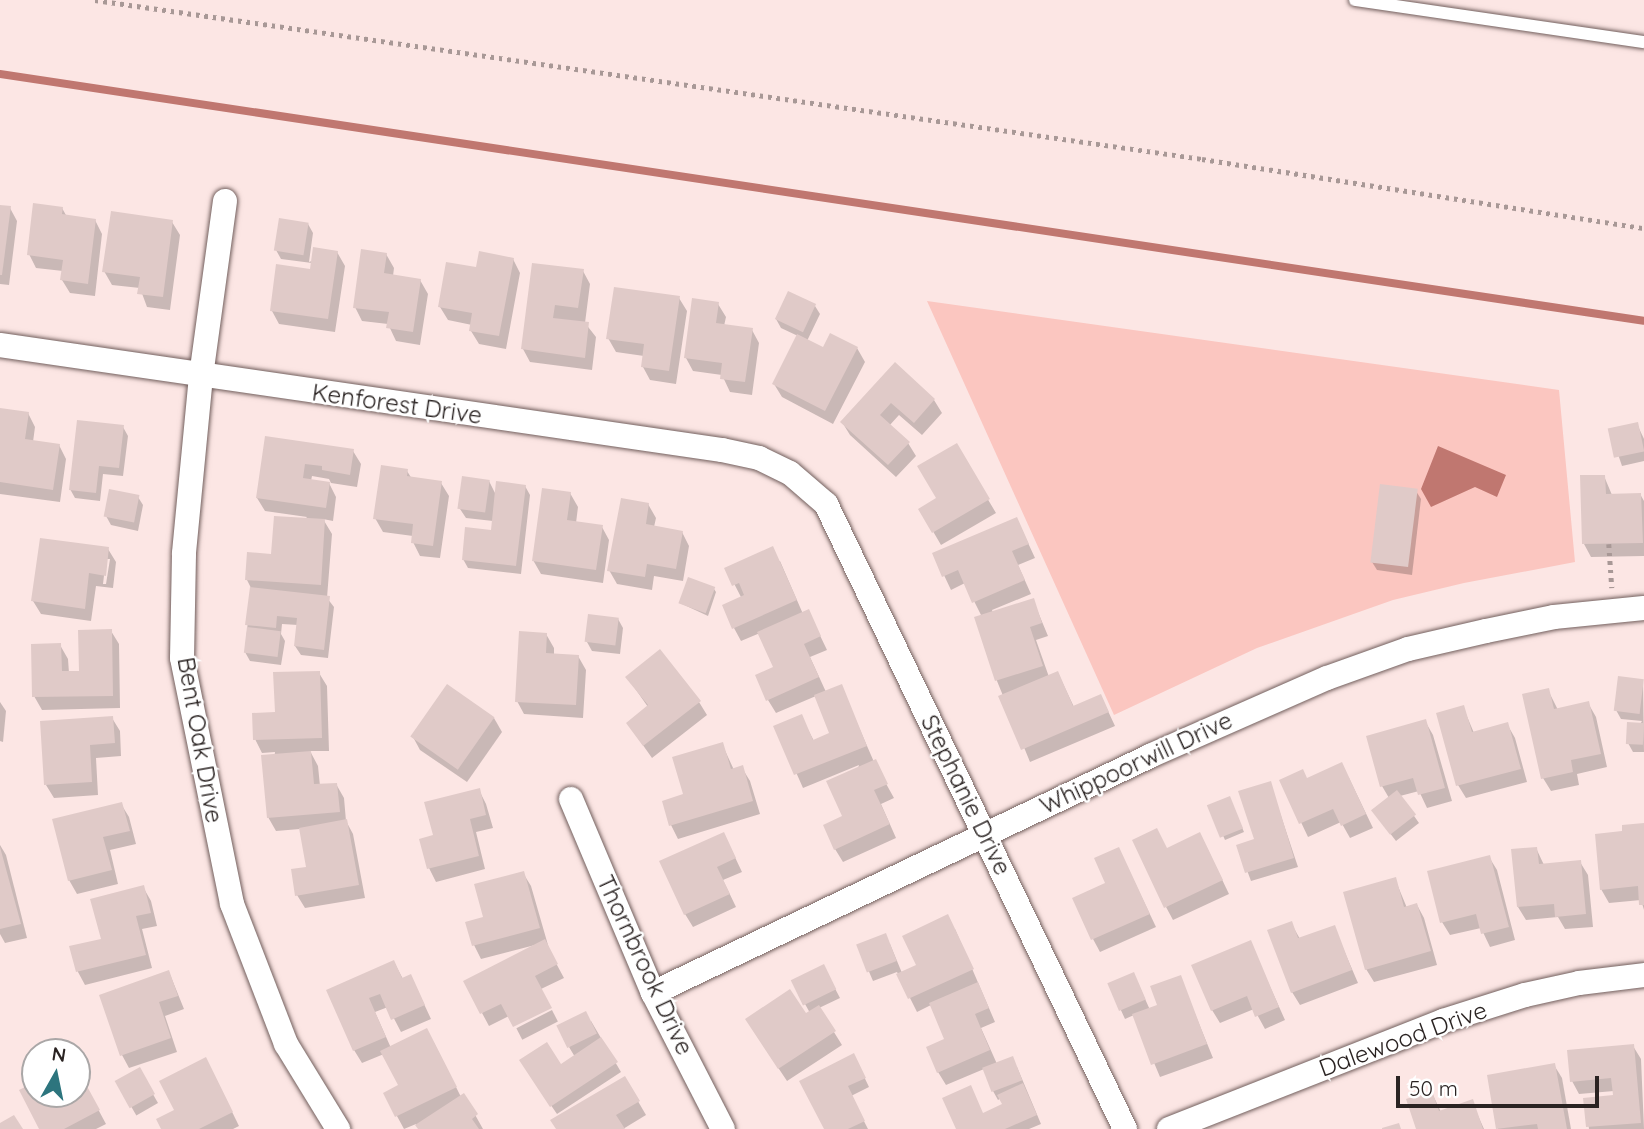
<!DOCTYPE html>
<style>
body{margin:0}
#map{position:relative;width:1644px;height:1129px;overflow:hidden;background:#fce6e4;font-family:Quicksand,sans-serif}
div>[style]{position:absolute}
.green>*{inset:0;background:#fbc6c0}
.water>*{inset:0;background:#c07770}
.shadow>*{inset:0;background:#0003;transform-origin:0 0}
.stream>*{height:8px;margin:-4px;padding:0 4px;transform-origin:4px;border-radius:4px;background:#c07770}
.building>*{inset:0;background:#e0cac8;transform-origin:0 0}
.path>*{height:4.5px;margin-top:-2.25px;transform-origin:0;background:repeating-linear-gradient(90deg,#a89896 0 3.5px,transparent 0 8.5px)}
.roads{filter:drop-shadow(0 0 2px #725f5d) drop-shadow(0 0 2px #725f5d)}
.lane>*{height:12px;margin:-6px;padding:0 6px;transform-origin:6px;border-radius:6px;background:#fff}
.street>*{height:24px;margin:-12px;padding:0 12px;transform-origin:12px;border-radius:12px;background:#fff}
span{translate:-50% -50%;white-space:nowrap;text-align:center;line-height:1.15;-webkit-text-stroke:5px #fff;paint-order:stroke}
.street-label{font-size:24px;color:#2a2322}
.north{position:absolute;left:21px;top:1038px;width:70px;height:70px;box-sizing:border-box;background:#fff;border:2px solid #aaa7a7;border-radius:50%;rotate:9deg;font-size:19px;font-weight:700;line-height:28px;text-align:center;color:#2a2322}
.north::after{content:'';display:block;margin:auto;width:24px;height:32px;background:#2d757e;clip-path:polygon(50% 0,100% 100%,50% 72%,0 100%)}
.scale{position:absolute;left:1396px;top:1076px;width:203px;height:32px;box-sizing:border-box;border:4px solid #2a2322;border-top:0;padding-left:9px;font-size:21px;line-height:24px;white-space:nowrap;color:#2a2322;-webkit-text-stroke:5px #fff;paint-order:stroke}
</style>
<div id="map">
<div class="green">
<div style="clip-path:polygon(927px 301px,1559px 390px,1575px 562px,1464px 583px,1393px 600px,1257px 648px,1114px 715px)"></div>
</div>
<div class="water">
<div style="clip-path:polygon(1438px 446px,1506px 475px,1497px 497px,1475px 487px,1431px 507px,1421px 489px)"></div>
</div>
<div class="shadow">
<div style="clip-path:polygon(0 206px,10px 208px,17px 221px,9px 285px,0 284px)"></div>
<div style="clip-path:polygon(62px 208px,67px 217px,95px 220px,102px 234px,95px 296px,70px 293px,62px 280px,63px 271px,36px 268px,29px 254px)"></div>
<div style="clip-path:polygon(172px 222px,180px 235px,170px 310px,147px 307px,140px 288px,112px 285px,104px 271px)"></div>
<div style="clip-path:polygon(308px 224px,313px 233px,309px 262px,337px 252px,345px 266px,335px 332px,279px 324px,272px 311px,311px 271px,312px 263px,281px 259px,276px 250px)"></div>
<div style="clip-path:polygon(386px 254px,394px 268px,393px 276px,420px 280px,428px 294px,420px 345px,396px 341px,388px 324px,362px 321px,355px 307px)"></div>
<div style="clip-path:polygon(513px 259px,520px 273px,506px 349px,479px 344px,471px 331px,472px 325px,448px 320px,440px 307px,477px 269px)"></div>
<div style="clip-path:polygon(534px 265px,583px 271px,590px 284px,585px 323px,596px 337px,592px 370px,530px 362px,523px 349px)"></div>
<div style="clip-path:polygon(789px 293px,815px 306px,820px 314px,807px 341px,824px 349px,857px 348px,865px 362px,833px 424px,782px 397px,774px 384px,798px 336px,781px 328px,776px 319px)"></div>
<div style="clip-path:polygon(679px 298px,687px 311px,676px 384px,650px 380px,643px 367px,644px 356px,616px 352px,608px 338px)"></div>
<div style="clip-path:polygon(718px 304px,726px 317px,724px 326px,752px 330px,759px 343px,752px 395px,730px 392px,722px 375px,693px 371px,686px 358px)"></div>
<div style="clip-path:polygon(895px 365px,934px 400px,942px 413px,922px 435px,899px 415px,889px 426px,908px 443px,916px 456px,896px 477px,850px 435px,842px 422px)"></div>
<div style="clip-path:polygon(28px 413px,35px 427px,33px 442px,59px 445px,66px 459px,60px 502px,0 494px,0 416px)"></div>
<div style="clip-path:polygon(1637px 424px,1644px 439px,1644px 461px,1622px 466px,1610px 431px)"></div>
<div style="clip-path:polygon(123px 427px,128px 436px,123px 476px,103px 474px,100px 501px,75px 498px,70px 489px)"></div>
<div style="clip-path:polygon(266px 438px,353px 451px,361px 464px,357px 487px,331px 483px,329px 479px,312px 476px,311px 481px,329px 483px,336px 497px,333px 521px,323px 519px,332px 534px,327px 598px,334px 607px,328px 658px,301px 655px,295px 646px,298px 625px,282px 624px,281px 634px,285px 641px,281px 665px,250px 661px,245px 652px,251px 588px,247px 580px,307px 517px,265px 511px,257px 498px)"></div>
<div style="clip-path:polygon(956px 446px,996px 513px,941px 545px,920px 509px,938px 499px)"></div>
<div style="clip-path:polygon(407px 471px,412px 479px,441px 483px,449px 496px,440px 558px,420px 556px,413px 542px,413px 536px,383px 532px,375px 518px)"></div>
<div style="clip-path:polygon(1604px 476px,1612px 495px,1640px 494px,1644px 501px,1644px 556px,1591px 557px,1584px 544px)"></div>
<div style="clip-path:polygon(489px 481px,496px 495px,525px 486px,530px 495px,521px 574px,468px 568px,463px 559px,492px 532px,493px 521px,466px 518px,460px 509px)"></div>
<div style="clip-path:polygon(1416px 491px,1421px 499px,1412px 575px,1377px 570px,1372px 562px)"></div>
<div style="clip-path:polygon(570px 493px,578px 507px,576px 523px,602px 527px,609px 540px,603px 583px,541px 574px,533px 560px)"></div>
<div style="clip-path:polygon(138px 497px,143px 505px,138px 531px,111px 525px,106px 516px)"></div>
<div style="clip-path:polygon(648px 504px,656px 518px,654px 527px,682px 532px,689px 546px,683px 581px,654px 576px,652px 590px,617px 584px,609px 570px)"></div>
<div style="clip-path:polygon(1017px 519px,1035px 558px,1018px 565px,1031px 594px,992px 610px,993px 613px,1033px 600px,1048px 636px,1036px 640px,1049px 677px,1058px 673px,1074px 707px,1101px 696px,1115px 726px,1030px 762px,997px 681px,976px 618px,982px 617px,965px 583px,951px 590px,934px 554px)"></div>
<div style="clip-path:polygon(evenodd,108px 549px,116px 562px,113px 588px,96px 586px,91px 621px,41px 614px,33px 601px,108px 549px,106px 559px,110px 559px,106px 584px,103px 584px,106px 559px)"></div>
<div style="clip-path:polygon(780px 561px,803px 614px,815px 625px,827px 650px,810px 657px,826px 692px,841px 686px,874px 762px,894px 798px,881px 804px,896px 838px,843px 862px,835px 849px,859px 765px,803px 788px,776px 727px,801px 716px,814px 741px,831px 734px,816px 696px,776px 713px,768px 700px,775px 667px,760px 633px,741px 641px,734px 628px,742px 599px,726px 568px)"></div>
<div style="clip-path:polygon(714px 589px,716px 592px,708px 616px,680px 603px)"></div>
<div style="clip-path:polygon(618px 619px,623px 628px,620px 654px,592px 651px,587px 642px)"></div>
<div style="clip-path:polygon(111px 631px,119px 644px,120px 708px,42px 710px,34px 696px,60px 645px,68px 659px,69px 673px,80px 673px)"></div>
<div style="clip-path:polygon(546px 634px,554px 648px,554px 655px,578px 656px,586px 670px,583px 718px,524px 714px,517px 701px)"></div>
<div style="clip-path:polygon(319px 673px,327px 686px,329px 751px,310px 751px,318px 766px,320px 786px,336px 784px,344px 798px,346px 821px,353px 834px,365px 898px,305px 908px,297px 895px,308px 868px,300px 829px,276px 831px,268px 817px,275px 752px,262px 753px,255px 739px)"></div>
<div style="clip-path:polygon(627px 677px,699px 702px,707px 715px,652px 758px,628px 724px,648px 707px)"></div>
<div style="clip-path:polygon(1643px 681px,1644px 752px,1633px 752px,1628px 743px,1642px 721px,1621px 719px,1616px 710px)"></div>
<div style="clip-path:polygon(1548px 690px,1558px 710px,1588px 703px,1596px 717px,1607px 767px,1577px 774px,1579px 785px,1551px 791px,1543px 778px)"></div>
<div style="clip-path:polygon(0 702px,6px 711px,3px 742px,0 741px)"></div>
<div style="clip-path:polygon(1463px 707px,1474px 733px,1507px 724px,1515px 738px,1527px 782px,1466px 798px,1458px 785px)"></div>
<div style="clip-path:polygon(112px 718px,120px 731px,121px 756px,96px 758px,98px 795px,54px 798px,46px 785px)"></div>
<div style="clip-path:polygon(494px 718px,502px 732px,467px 782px,420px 750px,413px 737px)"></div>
<div style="clip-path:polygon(1425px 721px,1433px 735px,1452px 801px,1427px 808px,1419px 791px,1400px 796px,1419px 823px,1396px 841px,1379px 819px,1389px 798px,1382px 786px)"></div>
<div style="clip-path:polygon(722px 744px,734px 770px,742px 768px,750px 781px,760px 814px,678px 839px,671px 825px,685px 796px)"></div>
<div style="clip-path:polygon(1349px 778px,1373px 828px,1350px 838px,1341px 822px,1308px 837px,1281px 780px)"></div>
<div style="clip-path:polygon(1270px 783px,1298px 867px,1251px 881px,1238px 846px,1256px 840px)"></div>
<div style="clip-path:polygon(479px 790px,486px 804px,493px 828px,476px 832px,485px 869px,436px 882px,429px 868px,435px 836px)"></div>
<div style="clip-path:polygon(1231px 802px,1244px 832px,1225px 840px,1210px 806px)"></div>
<div style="clip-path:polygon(121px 804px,129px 817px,136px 844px,110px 850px,118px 884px,77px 894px,69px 880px)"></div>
<div style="clip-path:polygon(1644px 825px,1644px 910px,1641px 900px,1609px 903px,1601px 889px,1624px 833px)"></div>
<div style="clip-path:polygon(724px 834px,742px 872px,723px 880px,736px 907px,693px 927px,685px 914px)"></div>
<div style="clip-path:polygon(0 845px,6px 855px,27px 938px,5px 943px,0 934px)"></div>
<div style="clip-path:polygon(1207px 848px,1229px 894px,1173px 920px,1166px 907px)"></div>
<div style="clip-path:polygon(1536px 848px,1544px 865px,1580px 862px,1588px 875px,1593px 927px,1565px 929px,1558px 917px,1526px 920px,1518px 907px)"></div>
<div style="clip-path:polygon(1489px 857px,1497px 870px,1515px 940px,1490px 947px,1481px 928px,1450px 935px,1442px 922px)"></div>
<div style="clip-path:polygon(1125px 862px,1156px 927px,1100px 952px,1093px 939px,1108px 884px)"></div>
<div style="clip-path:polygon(523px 873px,531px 886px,550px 952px,564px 978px,541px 989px,509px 1016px,489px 1026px,482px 1013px,535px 945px,481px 959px,474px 945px,485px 918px)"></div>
<div style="clip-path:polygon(1395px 879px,1407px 908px,1417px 905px,1424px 918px,1437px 965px,1374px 982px,1366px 969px)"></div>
<div style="clip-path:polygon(143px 887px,151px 901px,157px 926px,142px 929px,152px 968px,85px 985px,78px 972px,72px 947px,103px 940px)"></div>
<div style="clip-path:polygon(1291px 923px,1300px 939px,1334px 927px,1358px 983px,1300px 1005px,1292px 992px)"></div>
<div style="clip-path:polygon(955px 929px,995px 1022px,981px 1028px,997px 1064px,1017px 1067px,1041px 1124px,1029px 1129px,958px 1129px,1004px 1105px,1001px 1098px,998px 1100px,993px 1091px,984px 1069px,946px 1085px,938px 1072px,946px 1040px,931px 1005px,917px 1012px,897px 972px,873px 981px,858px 946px,890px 944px,902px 973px,918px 966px)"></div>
<div style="clip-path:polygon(1250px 942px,1285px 1020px,1265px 1029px,1254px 1009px,1220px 1023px,1212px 1010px)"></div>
<div style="clip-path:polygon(394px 962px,403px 979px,411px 976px,431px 1019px,401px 1032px,388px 1007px,375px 1012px,391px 1048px,434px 1043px,461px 1097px,464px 1095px,483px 1129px,419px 1129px,416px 1124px,404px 1129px,385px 1094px,400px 1086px,384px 1054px,362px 1063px,354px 1050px,328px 991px)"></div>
<div style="clip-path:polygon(169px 972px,184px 1009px,165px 1016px,177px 1052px,129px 1068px,122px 1055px)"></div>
<div style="clip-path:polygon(828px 975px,840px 998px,819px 1008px,842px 1045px,787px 1081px,755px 1033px,810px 1013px,805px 1004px)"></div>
<div style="clip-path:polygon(1180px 977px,1213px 1058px,1160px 1077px,1134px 1015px,1125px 1019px,1109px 984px,1138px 983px,1150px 1010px,1160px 1006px)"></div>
<div style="left:552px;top:1010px;width:13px;height:40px;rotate:63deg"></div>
<div style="clip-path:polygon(591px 1021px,621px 1072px,557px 1114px,526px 1069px,560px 1066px,575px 1057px,569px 1047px)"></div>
<div style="clip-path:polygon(1633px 1046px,1641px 1059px,1644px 1129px,1589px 1129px,1585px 1099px,1615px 1097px,1614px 1091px,1579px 1094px,1572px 1081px)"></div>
<div style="clip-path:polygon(858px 1064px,869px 1087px,851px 1096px,868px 1129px,826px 1129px)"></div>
<div style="clip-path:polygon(1554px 1065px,1562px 1078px,1571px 1129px,1498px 1129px,1489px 1077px)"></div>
<div style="clip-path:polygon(77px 1070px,106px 1124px,96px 1129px,41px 1129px,21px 1091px,35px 1084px,35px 1094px,77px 1094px)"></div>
<div style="left:139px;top:1070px;width:38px;height:25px;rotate:60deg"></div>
<div style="clip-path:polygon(213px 1073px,239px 1126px,233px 1129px,163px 1129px)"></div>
<div style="clip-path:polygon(625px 1079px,646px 1115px,623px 1129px,558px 1129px)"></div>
<div style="clip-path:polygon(1432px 1093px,1441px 1112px,1472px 1102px,1484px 1129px,1417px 1129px)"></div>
</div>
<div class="stream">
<div style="left:0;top:74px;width:1662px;rotate:8.54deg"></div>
</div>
<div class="building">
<div style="clip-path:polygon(33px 203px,63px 207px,62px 214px,96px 219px,88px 284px,60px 280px,63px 260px,27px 255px)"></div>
<div style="clip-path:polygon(0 205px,11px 206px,2px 275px,0 275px)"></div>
<div style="clip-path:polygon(111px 211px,173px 220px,163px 297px,137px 294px,140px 277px,102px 272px)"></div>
<div style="left:279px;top:218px;width:30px;height:33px;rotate:9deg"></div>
<div style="clip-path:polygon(313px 247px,338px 251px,328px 319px,270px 311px,276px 264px,310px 269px)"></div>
<div style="clip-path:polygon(361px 249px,387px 253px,384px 273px,421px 279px,413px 332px,386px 328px,389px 312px,353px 308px)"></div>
<div style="clip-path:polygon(479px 251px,514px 258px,499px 336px,469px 331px,472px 313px,438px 307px,446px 262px,476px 267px)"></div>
<div style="clip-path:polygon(532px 263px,584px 269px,578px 308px,555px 305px,553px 318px,589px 322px,585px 358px,521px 349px)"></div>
<div style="clip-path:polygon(614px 287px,680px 296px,669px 371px,641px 367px,644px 344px,606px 339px)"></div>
<div style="left:788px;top:291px;width:31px;height:31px;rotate:25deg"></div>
<div style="clip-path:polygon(692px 298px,719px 302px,716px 323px,753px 328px,745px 382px,720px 379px,722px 363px,684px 358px)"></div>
<div style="clip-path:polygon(830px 333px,858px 347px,825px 411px,772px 384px,797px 334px,823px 347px)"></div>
<div style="clip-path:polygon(895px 362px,935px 399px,914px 423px,891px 403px,880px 415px,910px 442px,888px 465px,840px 422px)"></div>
<div style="clip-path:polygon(0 408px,29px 412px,25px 439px,60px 444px,53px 490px,0 482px)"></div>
<div style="clip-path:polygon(77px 420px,124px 425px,119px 468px,99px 466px,96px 493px,69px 490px)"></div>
<div style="left:1638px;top:422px;width:30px;height:31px;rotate:78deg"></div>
<div style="clip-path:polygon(265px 436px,354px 449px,350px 475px,322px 470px,322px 466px,305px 464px,303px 478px,330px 482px,326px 508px,256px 498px)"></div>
<div style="clip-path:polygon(957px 443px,990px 499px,932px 533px,918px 509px,936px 498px,917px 466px)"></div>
<div style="clip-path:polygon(381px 465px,408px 469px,407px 476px,442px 481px,433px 546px,411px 543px,413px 524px,373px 519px)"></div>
<div style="clip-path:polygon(1580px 475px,1605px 475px,1606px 494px,1641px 493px,1643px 543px,1582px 544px)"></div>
<div style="left:462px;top:476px;width:28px;height:33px;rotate:8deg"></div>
<div style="clip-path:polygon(496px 481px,526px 485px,516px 566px,462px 560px,465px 527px,491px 530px)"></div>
<div style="left:1380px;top:484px;width:38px;height:79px;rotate:7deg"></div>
<div style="clip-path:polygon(542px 488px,571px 492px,567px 520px,603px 525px,596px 570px,532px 561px)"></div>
<div style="left:109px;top:489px;width:31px;height:28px;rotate:11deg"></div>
<div style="clip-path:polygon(621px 498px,649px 503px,646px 524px,683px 531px,676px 569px,647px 564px,645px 577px,607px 571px)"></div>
<div style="clip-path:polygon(274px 516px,325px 519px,321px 585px,245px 580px,247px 552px,271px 554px)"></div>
<div style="clip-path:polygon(1017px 517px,1029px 544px,1012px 551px,1025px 580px,972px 603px,958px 570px,942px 577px,932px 553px)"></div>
<div style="clip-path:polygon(40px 538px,109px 547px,106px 576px,89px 573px,85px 609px,31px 601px)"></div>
<div style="clip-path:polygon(773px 546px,797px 600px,732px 629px,722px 605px,744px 595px,739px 583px,732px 586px,724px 568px)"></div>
<div style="left:688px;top:577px;width:29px;height:28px;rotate:20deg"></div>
<div style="clip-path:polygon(250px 587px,330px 596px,324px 650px,294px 646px,297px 618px,277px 616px,276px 628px,245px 625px)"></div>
<div style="clip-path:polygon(1034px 598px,1042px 623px,1030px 627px,1043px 666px,995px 681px,974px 617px)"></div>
<div style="clip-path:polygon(809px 609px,821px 636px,804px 644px,819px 677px,766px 701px,755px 675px,773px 667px,757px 632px)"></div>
<div style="left:588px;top:614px;width:31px;height:28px;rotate:7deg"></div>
<div style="left:247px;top:627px;width:34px;height:26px;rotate:7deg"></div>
<div style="clip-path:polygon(112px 629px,113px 696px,32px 697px,31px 644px,61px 643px,62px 671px,79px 671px,78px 630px)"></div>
<div style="clip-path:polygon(519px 631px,547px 633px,546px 653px,579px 655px,576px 705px,515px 702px)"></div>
<div style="clip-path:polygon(660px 649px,701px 701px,643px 746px,626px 723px,648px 705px,625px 677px)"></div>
<div style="clip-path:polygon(320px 671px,322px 738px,253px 740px,252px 713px,275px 712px,273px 672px)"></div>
<div style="clip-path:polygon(1058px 671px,1073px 706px,1101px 694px,1109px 712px,1021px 750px,998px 696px)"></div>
<div style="left:1618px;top:676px;width:26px;height:35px;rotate:7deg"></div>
<div style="left:447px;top:684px;width:58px;height:64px;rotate:35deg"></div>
<div style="clip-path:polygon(842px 684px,867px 746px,794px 775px,773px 726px,802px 714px,813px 740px,829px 733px,814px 695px)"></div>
<div style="clip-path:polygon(1549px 688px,1554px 709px,1589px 701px,1601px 754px,1571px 760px,1573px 772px,1541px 779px,1522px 694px)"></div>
<div style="clip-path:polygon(1464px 705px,1472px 732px,1508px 722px,1521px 769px,1456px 786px,1436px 713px)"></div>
<div style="clip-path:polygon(113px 716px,115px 743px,90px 745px,92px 782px,44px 785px,40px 721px)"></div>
<div style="clip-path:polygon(1426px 719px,1445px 788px,1418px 795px,1413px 778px,1380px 787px,1366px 736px)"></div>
<div style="left:1627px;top:722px;width:17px;height:22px;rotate:3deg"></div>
<div style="clip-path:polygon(723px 742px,731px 769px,743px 765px,753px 801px,669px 826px,662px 801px,683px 794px,672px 757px)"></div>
<div style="clip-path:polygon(311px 751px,314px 784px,337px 783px,340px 812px,267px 818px,261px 755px)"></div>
<div style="clip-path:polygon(876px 759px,888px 784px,874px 790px,890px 824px,834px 850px,823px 825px,842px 816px,826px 781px)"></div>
<div style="clip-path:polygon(1342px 762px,1366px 814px,1341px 826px,1333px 809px,1299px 824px,1279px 780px,1303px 769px,1307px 778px)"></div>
<div style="clip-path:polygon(1271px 781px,1294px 858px,1245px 873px,1236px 845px,1254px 839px,1238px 791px)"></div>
<div style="clip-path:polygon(480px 788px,486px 815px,470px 819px,479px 856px,427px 869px,419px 839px,433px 835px,424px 802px)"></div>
<div style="left:1397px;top:790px;width:31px;height:33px;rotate:52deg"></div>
<div style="left:1230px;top:796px;width:35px;height:25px;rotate:68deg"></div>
<div style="clip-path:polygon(122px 802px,130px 831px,103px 837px,112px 870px,68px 881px,52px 819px)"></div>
<div style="clip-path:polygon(347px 819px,359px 885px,295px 896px,291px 869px,306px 867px,299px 828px)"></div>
<div style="clip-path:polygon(1644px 823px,1644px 905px,1639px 905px,1638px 886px,1600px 890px,1595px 834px,1622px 831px,1622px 825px)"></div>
<div style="clip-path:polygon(1157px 828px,1167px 848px,1200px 832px,1223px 880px,1164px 908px,1132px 840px)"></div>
<div style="clip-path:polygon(724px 832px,736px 858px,717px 867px,730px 894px,684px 915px,659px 861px)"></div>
<div style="clip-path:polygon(0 847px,21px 924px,0 929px)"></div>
<div style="clip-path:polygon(1119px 847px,1150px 914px,1091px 940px,1072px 898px,1105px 883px,1094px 858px)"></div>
<div style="clip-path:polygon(1537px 847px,1539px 864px,1581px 860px,1586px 914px,1555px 917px,1554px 904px,1517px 907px,1511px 849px)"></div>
<div style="clip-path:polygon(1490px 855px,1509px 927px,1481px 934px,1476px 914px,1440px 923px,1427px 871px)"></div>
<div style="clip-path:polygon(524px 871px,540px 928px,472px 946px,465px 922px,483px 917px,474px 884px)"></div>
<div style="clip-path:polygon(1396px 877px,1404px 907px,1417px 903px,1431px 951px,1365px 970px,1343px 892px)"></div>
<div style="clip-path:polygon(144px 885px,151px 913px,136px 916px,146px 955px,76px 972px,69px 946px,101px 939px,90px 899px)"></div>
<div style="clip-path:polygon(948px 914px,974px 969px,908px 999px,896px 974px,916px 965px,902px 936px)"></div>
<div style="clip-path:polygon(1292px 921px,1298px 938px,1335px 925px,1352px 970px,1291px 993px,1267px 930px)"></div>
<div style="left:886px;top:933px;width:30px;height:32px;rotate:69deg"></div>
<div style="clip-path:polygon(545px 939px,558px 964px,535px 976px,552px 1008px,513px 1027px,501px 1004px,480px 1014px,463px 981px)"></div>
<div style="clip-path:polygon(1251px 940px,1279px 1007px,1255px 1017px,1247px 996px,1211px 1011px,1191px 965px)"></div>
<div style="clip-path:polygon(394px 960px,402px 978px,411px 974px,425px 1005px,391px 1020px,380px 994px,369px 998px,386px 1037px,353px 1051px,326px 990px)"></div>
<div style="left:824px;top:964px;width:28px;height:37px;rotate:64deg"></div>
<div style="clip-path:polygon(169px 970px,178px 996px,159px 1002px,171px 1038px,120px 1056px,99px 995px)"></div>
<div style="left:1134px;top:972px;width:30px;height:29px;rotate:67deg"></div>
<div style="clip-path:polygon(1181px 975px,1207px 1044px,1151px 1065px,1132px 1014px,1157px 1005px,1150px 986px)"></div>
<div style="clip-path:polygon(978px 982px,989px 1008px,975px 1014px,990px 1050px,937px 1073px,926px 1047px,944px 1039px,929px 1003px)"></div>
<div style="clip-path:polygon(790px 989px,806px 1013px,819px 1005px,836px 1031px,778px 1069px,745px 1019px)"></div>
<div style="left:586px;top:1011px;width:25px;height:33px;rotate:64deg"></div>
<div style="clip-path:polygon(427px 1028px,457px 1087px,395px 1117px,383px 1093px,398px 1085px,380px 1051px)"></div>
<div style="clip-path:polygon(601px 1037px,618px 1062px,550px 1107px,519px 1060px,547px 1042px,561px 1064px)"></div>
<div style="clip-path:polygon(1634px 1044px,1641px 1123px,1586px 1127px,1583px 1098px,1613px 1095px,1611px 1078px,1570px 1082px,1567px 1050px)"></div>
<div style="clip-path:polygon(65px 1046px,69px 1052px,53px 1052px)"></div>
<div style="clip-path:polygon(854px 1053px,866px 1078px,848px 1086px,865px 1121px,848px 1129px,824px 1129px,799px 1081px)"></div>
<div style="left:1013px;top:1056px;width:26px;height:33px;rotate:69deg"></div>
<div style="clip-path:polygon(206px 1057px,233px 1112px,199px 1129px,161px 1129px,156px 1119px,174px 1110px,159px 1081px)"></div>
<div style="clip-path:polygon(1555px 1063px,1567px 1129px,1538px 1129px,1537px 1124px,1496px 1129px,1487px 1075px)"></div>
<div style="left:140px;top:1067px;width:31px;height:29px;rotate:61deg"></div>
<div style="clip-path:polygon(77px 1068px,100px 1110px,64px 1129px,39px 1129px,19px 1090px,35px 1082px,35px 1094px,77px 1094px)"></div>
<div style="clip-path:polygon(625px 1076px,640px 1101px,616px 1115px,625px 1129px,556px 1129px,550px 1120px)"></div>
<div style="clip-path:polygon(1023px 1083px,1037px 1115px,1005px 1129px,956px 1129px,942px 1098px,971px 1085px,983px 1113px,1002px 1104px,997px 1095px)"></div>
<div style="clip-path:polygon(1432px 1091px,1439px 1111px,1473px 1099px,1483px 1129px,1416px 1129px,1406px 1099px)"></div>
<div style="clip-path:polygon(464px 1093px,478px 1114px,472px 1119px,479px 1129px,418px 1129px,415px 1125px)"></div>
<div style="clip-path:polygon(14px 1115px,23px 1129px,0 1129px,0 1123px)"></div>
<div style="clip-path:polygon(1399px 1123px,1401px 1129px,1382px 1129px,1382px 1128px)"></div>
</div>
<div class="path">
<div style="left:95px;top:0;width:1118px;rotate:8.17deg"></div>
<div style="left:1202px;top:159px;width:447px;rotate:8.9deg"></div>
<div style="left:1609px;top:544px;width:44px;rotate:86.1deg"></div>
</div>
<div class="roads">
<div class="lane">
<div style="left:1355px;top:0;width:292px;rotate:8.3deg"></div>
</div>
<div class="street">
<div style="left:225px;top:201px;width:177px;rotate:97.8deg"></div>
<div style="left:201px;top:376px;width:179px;rotate:95.5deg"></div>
<div style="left:184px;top:554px;width:104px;rotate:91.1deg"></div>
<div style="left:182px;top:658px;width:251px;rotate:78.5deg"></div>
<div style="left:232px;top:904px;width:150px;rotate:68.9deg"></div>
<div style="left:286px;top:1044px;width:100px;rotate:58.5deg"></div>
<div style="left:0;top:345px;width:730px;rotate:8.27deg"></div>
<div style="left:722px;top:450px;width:38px;rotate:12deg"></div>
<div style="left:759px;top:458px;width:34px;rotate:26deg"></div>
<div style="left:790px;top:473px;width:48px;rotate:40.7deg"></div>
<div style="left:826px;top:504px;width:693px;rotate:64.43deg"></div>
<div style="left:571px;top:799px;width:211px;rotate:67.1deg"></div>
<div style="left:653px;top:993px;width:153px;rotate:62.8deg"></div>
<div style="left:653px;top:993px;width:551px;rotate:-25.49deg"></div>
<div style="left:1150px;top:756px;width:193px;rotate:-23.8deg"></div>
<div style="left:1327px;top:678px;width:86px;rotate:-19.7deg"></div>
<div style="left:1408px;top:649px;width:80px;rotate:-13deg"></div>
<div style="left:1486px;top:631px;width:69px;rotate:-11.6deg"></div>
<div style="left:1554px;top:617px;width:90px;rotate:-5.7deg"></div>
<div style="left:1169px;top:1129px;width:295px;rotate:-21.5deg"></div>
<div style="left:1443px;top:1021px;width:86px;rotate:-17.6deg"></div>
<div style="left:1525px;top:995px;width:55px;rotate:-12.5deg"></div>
<div style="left:1579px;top:983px;width:65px;rotate:-7deg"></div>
</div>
</div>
<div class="street-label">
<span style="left:397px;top:404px;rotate:8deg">Kenforest Drive</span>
<span style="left:200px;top:740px;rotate:80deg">Bent Oak Drive</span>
<span style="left:1136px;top:763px;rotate:-25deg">Whippoorwill Drive</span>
<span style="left:966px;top:795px;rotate:64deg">Stephanie Drive</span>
<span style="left:645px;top:965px;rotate:65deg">Thornbrook Drive</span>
<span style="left:1403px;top:1039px;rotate:-20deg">Dalewood Drive</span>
</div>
<div class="north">N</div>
<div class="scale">50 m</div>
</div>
